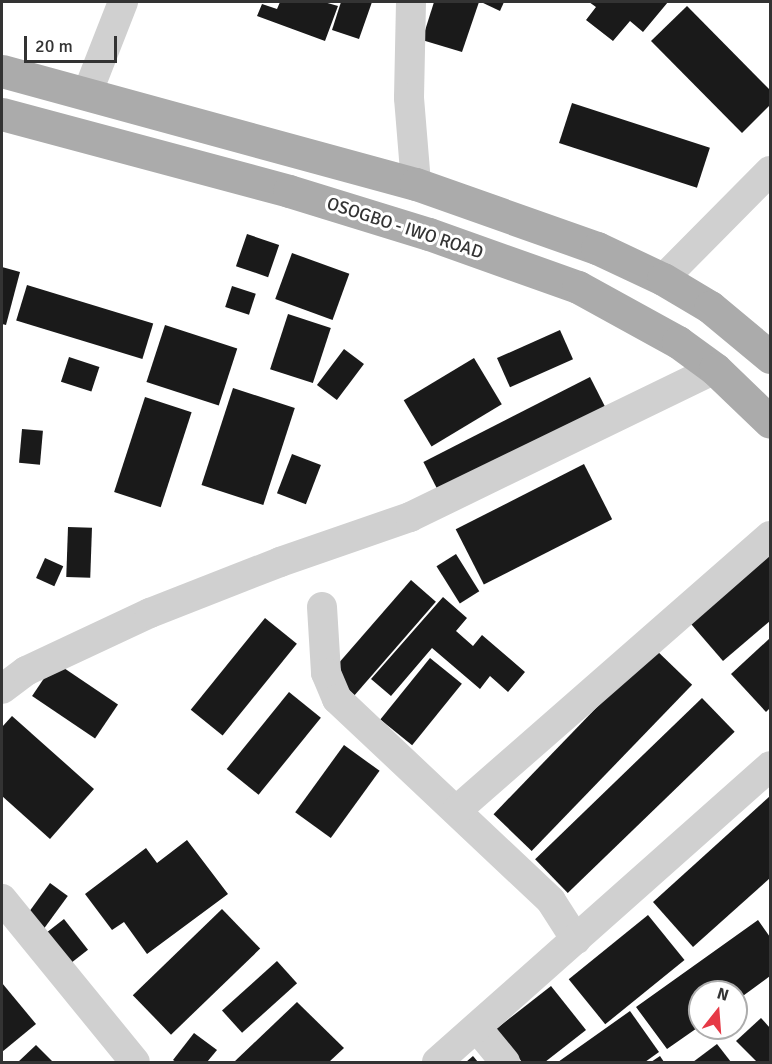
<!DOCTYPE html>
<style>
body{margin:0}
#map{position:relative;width:772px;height:1064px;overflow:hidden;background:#fff;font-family:Signika,sans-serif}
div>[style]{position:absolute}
.building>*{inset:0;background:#1a1a1a;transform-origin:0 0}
.minor>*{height:30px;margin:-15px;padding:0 15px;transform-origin:15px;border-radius:15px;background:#d0d0d0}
.major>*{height:33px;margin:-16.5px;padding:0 16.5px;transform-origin:16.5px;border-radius:16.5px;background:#ababab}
span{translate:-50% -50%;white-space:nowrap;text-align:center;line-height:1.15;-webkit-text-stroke:6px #fff;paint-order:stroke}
.street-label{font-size:18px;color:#333}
.frame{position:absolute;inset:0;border:3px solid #333;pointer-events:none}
.north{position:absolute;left:688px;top:980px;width:60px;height:60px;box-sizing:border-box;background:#fff;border:2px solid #adadad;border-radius:50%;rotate:17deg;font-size:16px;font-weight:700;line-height:24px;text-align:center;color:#333}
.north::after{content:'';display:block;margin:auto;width:21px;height:27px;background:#e63946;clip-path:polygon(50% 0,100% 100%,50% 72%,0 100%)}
.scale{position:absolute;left:24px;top:36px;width:93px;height:27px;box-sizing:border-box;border:3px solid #333;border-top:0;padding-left:8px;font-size:18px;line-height:21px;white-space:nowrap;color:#333;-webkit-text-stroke:4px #fff;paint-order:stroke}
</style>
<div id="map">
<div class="building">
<div style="clip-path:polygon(280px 2px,324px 2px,338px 6px,325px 41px,257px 16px,262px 4px,277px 9px)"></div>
<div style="clip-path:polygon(341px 2px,372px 2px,359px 39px,332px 30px)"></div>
<div style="clip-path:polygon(434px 2px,479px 2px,462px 52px,422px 40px)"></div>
<div style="clip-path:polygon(481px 2px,504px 2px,500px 11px)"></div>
<div style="clip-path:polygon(589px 2px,668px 2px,643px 32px,630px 21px,613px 41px,586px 20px,596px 7px)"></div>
<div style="clip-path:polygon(687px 6px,770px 90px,770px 105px,742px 133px,651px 41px)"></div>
<div style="left:572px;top:103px;width:145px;height:42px;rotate:18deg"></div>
<div style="left:247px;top:234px;width:34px;height:34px;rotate:19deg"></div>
<div style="left:292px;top:253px;width:61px;height:49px;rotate:20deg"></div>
<div style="clip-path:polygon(2px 267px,20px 272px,6px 325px,2px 324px)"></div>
<div style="left:27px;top:285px;width:132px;height:37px;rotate:17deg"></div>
<div style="left:232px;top:286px;width:25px;height:22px;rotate:18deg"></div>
<div style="left:288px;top:314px;width:45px;height:58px;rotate:18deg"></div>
<div style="left:165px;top:325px;width:76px;height:60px;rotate:18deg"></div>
<div style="left:560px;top:330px;width:32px;height:69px;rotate:66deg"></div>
<div style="left:344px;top:349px;width:25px;height:45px;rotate:37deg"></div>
<div style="left:69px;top:357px;width:32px;height:26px;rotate:18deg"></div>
<div style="left:474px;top:358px;width:54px;height:82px;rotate:59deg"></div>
<div style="left:590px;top:377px;width:33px;height:187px;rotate:63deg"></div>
<div style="left:233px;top:388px;width:65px;height:102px;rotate:18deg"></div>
<div style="left:145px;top:397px;width:49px;height:100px;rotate:18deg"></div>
<div style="left:22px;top:429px;width:21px;height:34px;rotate:5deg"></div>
<div style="left:292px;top:454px;width:31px;height:42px;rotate:21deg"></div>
<div style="left:584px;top:464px;width:62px;height:144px;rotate:63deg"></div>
<div style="left:68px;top:527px;width:24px;height:50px;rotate:2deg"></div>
<div style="left:456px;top:554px;width:44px;height:23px;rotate:58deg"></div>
<div style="clip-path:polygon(770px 555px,770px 621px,723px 661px,691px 624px)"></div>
<div style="left:45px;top:558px;width:20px;height:22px;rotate:24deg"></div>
<div style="left:411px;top:580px;width:33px;height:124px;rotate:41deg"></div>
<div style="clip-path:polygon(443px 597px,467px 618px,456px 631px,473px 646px,482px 635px,525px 672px,508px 692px,490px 676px,480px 689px,432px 648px,391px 696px,371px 679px)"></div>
<div style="left:265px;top:618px;width:41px;height:118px;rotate:39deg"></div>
<div style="clip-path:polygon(770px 638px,770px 708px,766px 712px,731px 674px)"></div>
<div style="left:654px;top:648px;width:53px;height:231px;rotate:44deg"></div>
<div style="left:430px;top:658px;width:41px;height:79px;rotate:39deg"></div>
<div style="left:55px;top:662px;width:76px;height:41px;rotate:34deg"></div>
<div style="left:289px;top:692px;width:41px;height:99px;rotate:39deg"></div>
<div style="left:702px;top:698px;width:47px;height:232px;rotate:46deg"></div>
<div style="clip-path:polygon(12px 716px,94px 789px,50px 839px,2px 796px,2px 727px)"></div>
<div style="left:344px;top:745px;width:44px;height:83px;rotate:36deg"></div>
<div style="clip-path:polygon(770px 796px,770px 878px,693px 947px,653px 902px)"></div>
<div style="clip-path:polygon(187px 840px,228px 894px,147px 954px,124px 922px,112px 930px,85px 894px,146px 848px,157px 863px)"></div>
<div style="left:50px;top:883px;width:22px;height:41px;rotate:36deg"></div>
<div style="left:222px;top:909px;width:55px;height:124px;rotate:46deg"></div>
<div style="left:648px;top:915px;width:58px;height:102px;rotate:51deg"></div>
<div style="left:64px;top:919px;width:39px;height:24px;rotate:52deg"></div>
<div style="clip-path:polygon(758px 920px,770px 937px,770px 976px,736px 1001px,736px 992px,700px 992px,700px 1026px,667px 1049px,636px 1007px)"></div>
<div style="left:277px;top:961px;width:30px;height:74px;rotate:48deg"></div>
<div style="clip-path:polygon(2px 983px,36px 1024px,2px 1052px)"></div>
<div style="clip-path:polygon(551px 986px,586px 1030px,545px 1062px,522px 1062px,496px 1029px)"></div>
<div style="clip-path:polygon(297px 1002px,344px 1048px,329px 1062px,234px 1062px)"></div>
<div style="clip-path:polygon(630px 1011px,659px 1052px,645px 1062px,558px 1062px)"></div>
<div style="clip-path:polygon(761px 1018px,770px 1028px,770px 1062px,757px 1062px,736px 1041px)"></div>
<div style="clip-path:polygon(194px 1033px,217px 1050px,207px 1062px,176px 1062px,173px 1060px)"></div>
<div style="clip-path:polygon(717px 1044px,731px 1062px,693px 1062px)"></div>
<div style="clip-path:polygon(36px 1045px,53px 1062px,18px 1062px)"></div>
<div style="clip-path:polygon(473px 1056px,478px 1062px,466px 1062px)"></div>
<div style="clip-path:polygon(660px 1056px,664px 1062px,651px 1062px)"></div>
</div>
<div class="minor">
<div style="left:411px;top:2px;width:96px;rotate:91.2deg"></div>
<div style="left:409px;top:98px;width:86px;rotate:85.3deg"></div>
<div style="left:87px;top:94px;width:99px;rotate:-68.6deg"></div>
<div style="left:663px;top:279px;width:152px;rotate:-45.3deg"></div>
<div style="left:322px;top:607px;width:66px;rotate:86.5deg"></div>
<div style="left:326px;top:673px;width:28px;rotate:67deg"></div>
<div style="left:337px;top:699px;width:294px;rotate:43.3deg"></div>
<div style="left:551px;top:901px;width:46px;rotate:57.3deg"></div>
<div style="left:2px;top:689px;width:30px;rotate:-37deg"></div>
<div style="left:26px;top:671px;width:137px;rotate:-25.1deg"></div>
<div style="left:150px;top:613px;width:140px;rotate:-21.4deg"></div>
<div style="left:280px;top:562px;width:138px;rotate:-19.1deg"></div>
<div style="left:410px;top:517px;width:339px;rotate:-25.9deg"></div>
<div style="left:457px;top:810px;width:416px;rotate:-41.2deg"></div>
<div style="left:2px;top:899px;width:210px;rotate:50.8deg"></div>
<div style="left:477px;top:1028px;width:44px;rotate:50.5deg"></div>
<div style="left:437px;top:1062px;width:446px;rotate:-41.6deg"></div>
</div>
<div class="major">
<div style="left:2px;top:71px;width:429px;rotate:15.3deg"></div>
<div style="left:416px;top:184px;width:192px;rotate:19.5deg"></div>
<div style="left:597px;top:248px;width:73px;rotate:25.2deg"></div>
<div style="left:663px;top:279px;width:55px;rotate:30.8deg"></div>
<div style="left:710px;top:307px;width:78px;rotate:39.8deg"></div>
<div style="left:2px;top:114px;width:297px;rotate:15deg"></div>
<div style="left:289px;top:191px;width:146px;rotate:17.1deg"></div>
<div style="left:429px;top:234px;width:158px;rotate:19.6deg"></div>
<div style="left:578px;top:287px;width:114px;rotate:28.8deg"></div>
<div style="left:678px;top:342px;width:46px;rotate:36.1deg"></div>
<div style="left:715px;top:369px;width:76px;rotate:43.9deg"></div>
</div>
<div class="street-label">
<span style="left:405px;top:228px;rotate:18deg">OSOGBO - IWO ROAD</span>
</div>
<div class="frame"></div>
<div class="north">N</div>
<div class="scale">20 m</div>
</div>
